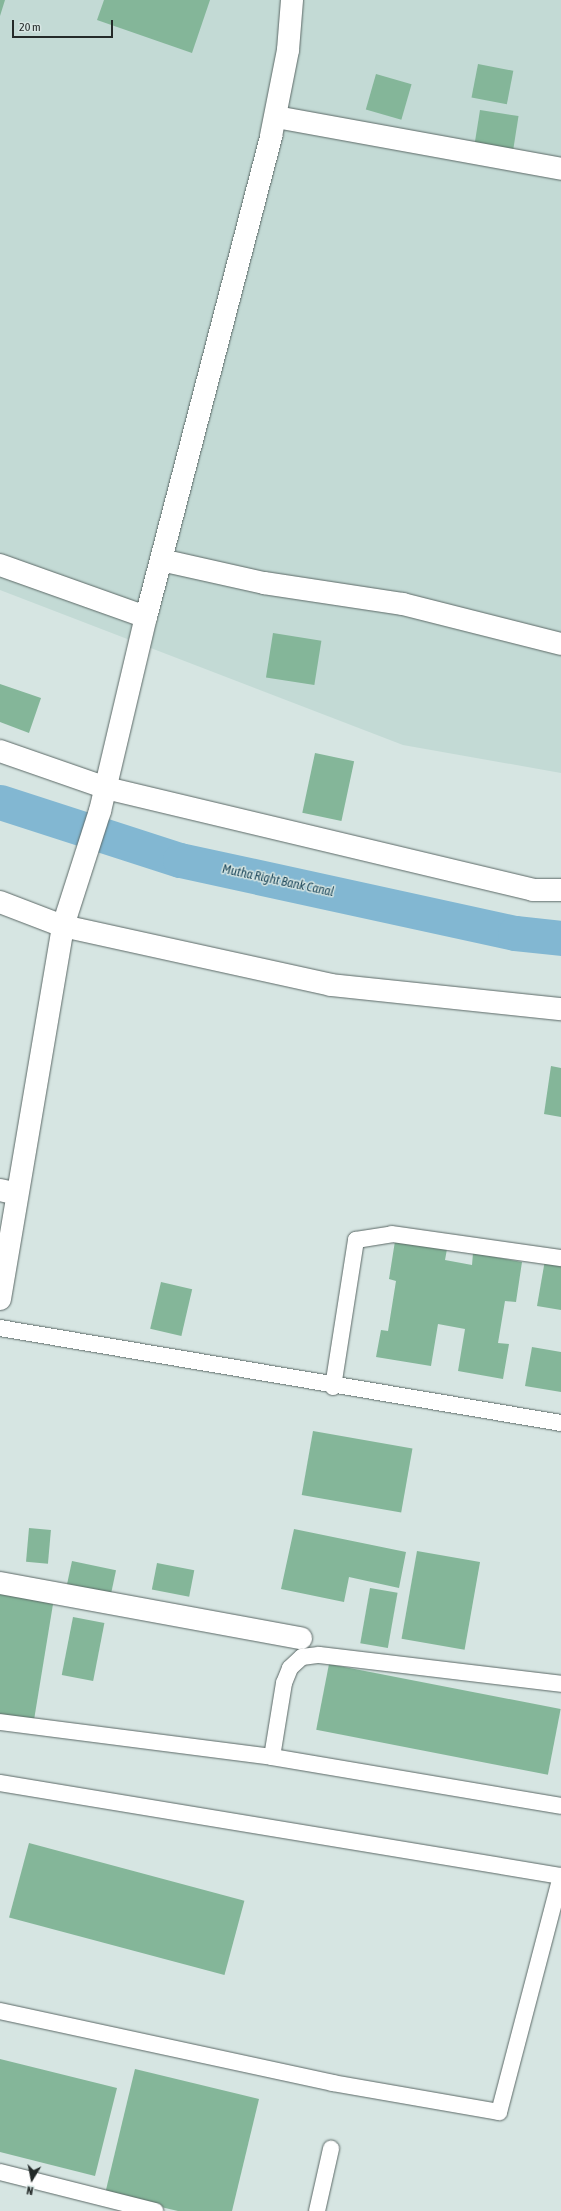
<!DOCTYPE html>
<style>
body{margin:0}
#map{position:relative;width:561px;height:2211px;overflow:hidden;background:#d6e5e2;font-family:"Asap Condensed",sans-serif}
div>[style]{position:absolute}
.built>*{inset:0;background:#c3dad5}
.canal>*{height:35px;margin:-17.5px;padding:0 17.5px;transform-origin:17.5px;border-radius:17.5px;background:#82b7d2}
.building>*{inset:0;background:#84b699;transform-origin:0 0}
.roads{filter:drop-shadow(0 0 1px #5c6967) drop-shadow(0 0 1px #5c6967)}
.service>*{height:16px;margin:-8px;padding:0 8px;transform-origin:8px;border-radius:8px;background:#fff}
.minor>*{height:22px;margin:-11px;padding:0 11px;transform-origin:11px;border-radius:11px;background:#fff}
.tertiary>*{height:22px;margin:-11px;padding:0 11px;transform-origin:11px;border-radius:11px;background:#fff}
span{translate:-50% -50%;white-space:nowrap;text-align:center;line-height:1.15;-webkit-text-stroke:3px #d6e5e2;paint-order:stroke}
.water-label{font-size:13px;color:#1a465a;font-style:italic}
.north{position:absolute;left:12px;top:2159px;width:40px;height:40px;-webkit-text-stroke:3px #d6e5e2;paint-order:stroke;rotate:190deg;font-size:11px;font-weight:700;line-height:16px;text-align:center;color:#242a29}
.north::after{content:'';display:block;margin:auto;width:14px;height:18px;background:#242a29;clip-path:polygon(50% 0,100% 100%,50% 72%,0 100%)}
.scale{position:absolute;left:12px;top:20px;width:101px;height:18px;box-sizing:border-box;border:2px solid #242a29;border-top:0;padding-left:5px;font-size:12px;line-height:14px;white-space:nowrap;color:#242a29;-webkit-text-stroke:3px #d6e5e2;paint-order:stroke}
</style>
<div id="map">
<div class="built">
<div style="clip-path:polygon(0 0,561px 0,561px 773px,403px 745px,0 590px)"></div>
</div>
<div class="canal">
<div style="left:0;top:802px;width:189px;rotate:17.9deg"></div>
<div style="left:180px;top:860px;width:343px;rotate:12.3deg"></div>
<div style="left:515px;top:933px;width:46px;rotate:6.2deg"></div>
</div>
<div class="building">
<div style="clip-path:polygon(0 0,5px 0,0 16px)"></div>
<div style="clip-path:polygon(104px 0,210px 0,192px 53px,97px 20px)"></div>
<div style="left:478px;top:64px;width:36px;height:34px;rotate:11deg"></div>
<div style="left:376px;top:74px;width:37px;height:37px;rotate:16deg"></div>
<div style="left:480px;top:110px;width:39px;height:34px;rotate:9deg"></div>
<div style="left:273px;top:633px;width:49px;height:45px;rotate:9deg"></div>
<div style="clip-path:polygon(0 684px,41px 698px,29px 733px,0 722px)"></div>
<div style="left:315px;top:753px;width:40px;height:61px;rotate:12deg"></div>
<div style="clip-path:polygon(551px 1066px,561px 1068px,561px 1117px,544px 1114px)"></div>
<div style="clip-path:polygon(395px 1241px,447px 1249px,445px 1260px,472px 1265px,473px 1253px,522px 1262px,516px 1302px,505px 1301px,498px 1343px,509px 1344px,503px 1379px,458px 1371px,465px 1329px,438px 1324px,431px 1366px,376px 1357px,381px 1330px,388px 1331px,396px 1281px,389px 1279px)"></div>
<div style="clip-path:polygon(545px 1260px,561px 1263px,561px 1310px,537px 1306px)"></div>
<div style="left:161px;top:1282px;width:32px;height:48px;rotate:13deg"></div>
<div style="clip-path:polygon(532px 1347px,561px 1352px,561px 1392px,525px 1386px)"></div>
<div style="left:313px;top:1431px;width:101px;height:65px;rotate:10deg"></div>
<div style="left:29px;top:1528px;width:22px;height:34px;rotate:5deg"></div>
<div style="clip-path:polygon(294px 1529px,406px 1552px,399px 1588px,349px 1577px,344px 1602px,281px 1589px)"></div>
<div style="left:417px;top:1551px;width:64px;height:89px;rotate:10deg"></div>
<div style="left:72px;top:1561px;width:45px;height:30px;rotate:12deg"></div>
<div style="left:157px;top:1563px;width:38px;height:27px;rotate:11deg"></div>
<div style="left:370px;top:1588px;width:28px;height:56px;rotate:10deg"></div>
<div style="clip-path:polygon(0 1589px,54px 1598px,34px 1720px,0 1714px)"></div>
<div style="left:73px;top:1617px;width:32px;height:59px;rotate:11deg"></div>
<div style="left:329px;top:1664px;width:236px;height:67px;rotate:11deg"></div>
<div style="left:29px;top:1843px;width:223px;height:77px;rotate:15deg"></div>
<div style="clip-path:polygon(0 2059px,117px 2088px,95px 2176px,0 2152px)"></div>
<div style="clip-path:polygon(135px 2069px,259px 2099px,232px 2211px,178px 2211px,105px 2194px)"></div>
</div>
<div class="roads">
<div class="service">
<div style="left:0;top:1328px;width:569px;rotate:9.61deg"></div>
<div style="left:333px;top:1387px;width:149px;rotate:-81.1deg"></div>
<div style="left:356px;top:1240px;width:36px;rotate:-9deg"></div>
<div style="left:392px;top:1234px;width:171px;rotate:8.1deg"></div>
<div style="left:0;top:1722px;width:274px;rotate:7.3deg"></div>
<div style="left:272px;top:1757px;width:293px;rotate:9.6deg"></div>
<div style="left:272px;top:1757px;width:75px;rotate:-80.8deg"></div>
<div style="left:284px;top:1683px;width:16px;rotate:-68deg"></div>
<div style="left:290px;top:1668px;width:16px;rotate:-43deg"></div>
<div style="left:302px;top:1657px;width:17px;rotate:-7deg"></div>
<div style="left:319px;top:1655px;width:244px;rotate:6.8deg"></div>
<div style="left:0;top:1783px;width:569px;rotate:9.41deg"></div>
<div style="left:561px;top:1876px;width:244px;rotate:104.7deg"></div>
<div style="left:499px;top:2112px;width:169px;rotate:-170.1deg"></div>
<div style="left:333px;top:2083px;width:341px;rotate:-167.8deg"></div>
<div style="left:0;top:2172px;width:160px;rotate:14.1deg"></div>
<div style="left:317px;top:2211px;width:64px;rotate:-77.3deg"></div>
</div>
<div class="minor">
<div style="left:276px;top:117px;width:290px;rotate:10.3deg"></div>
<div style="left:161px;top:560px;width:106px;rotate:12.6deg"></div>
<div style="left:264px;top:583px;width:141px;rotate:8.6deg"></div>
<div style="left:403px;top:604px;width:163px;rotate:14.2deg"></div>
<div style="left:0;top:565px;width:155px;rotate:19.6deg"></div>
<div style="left:0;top:751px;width:112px;rotate:19.2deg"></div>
<div style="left:106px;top:788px;width:439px;rotate:13.4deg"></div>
<div style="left:533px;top:890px;width:28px"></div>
<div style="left:0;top:902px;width:67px;rotate:20.9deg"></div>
<div style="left:63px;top:926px;width:274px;rotate:12.4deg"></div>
<div style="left:331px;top:985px;width:231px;rotate:6deg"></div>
<div style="left:0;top:1190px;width:17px;rotate:13deg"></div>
<div style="left:0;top:1583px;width:306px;rotate:10.4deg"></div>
</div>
<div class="tertiary">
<div style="left:0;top:1299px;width:378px;rotate:-80.4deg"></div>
<div style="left:63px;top:926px;width:121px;rotate:-72.2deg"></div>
<div style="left:100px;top:811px;width:199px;rotate:-76.7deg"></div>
<div style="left:146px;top:617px;width:497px;rotate:-75.4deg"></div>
<div style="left:271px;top:136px;width:88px;rotate:-78.8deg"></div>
<div style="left:288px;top:50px;width:50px;rotate:-85.4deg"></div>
</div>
</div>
<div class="water-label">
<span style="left:278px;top:881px;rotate:12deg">Mutha Right Bank Canal</span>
</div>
<div class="north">N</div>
<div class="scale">20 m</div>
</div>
